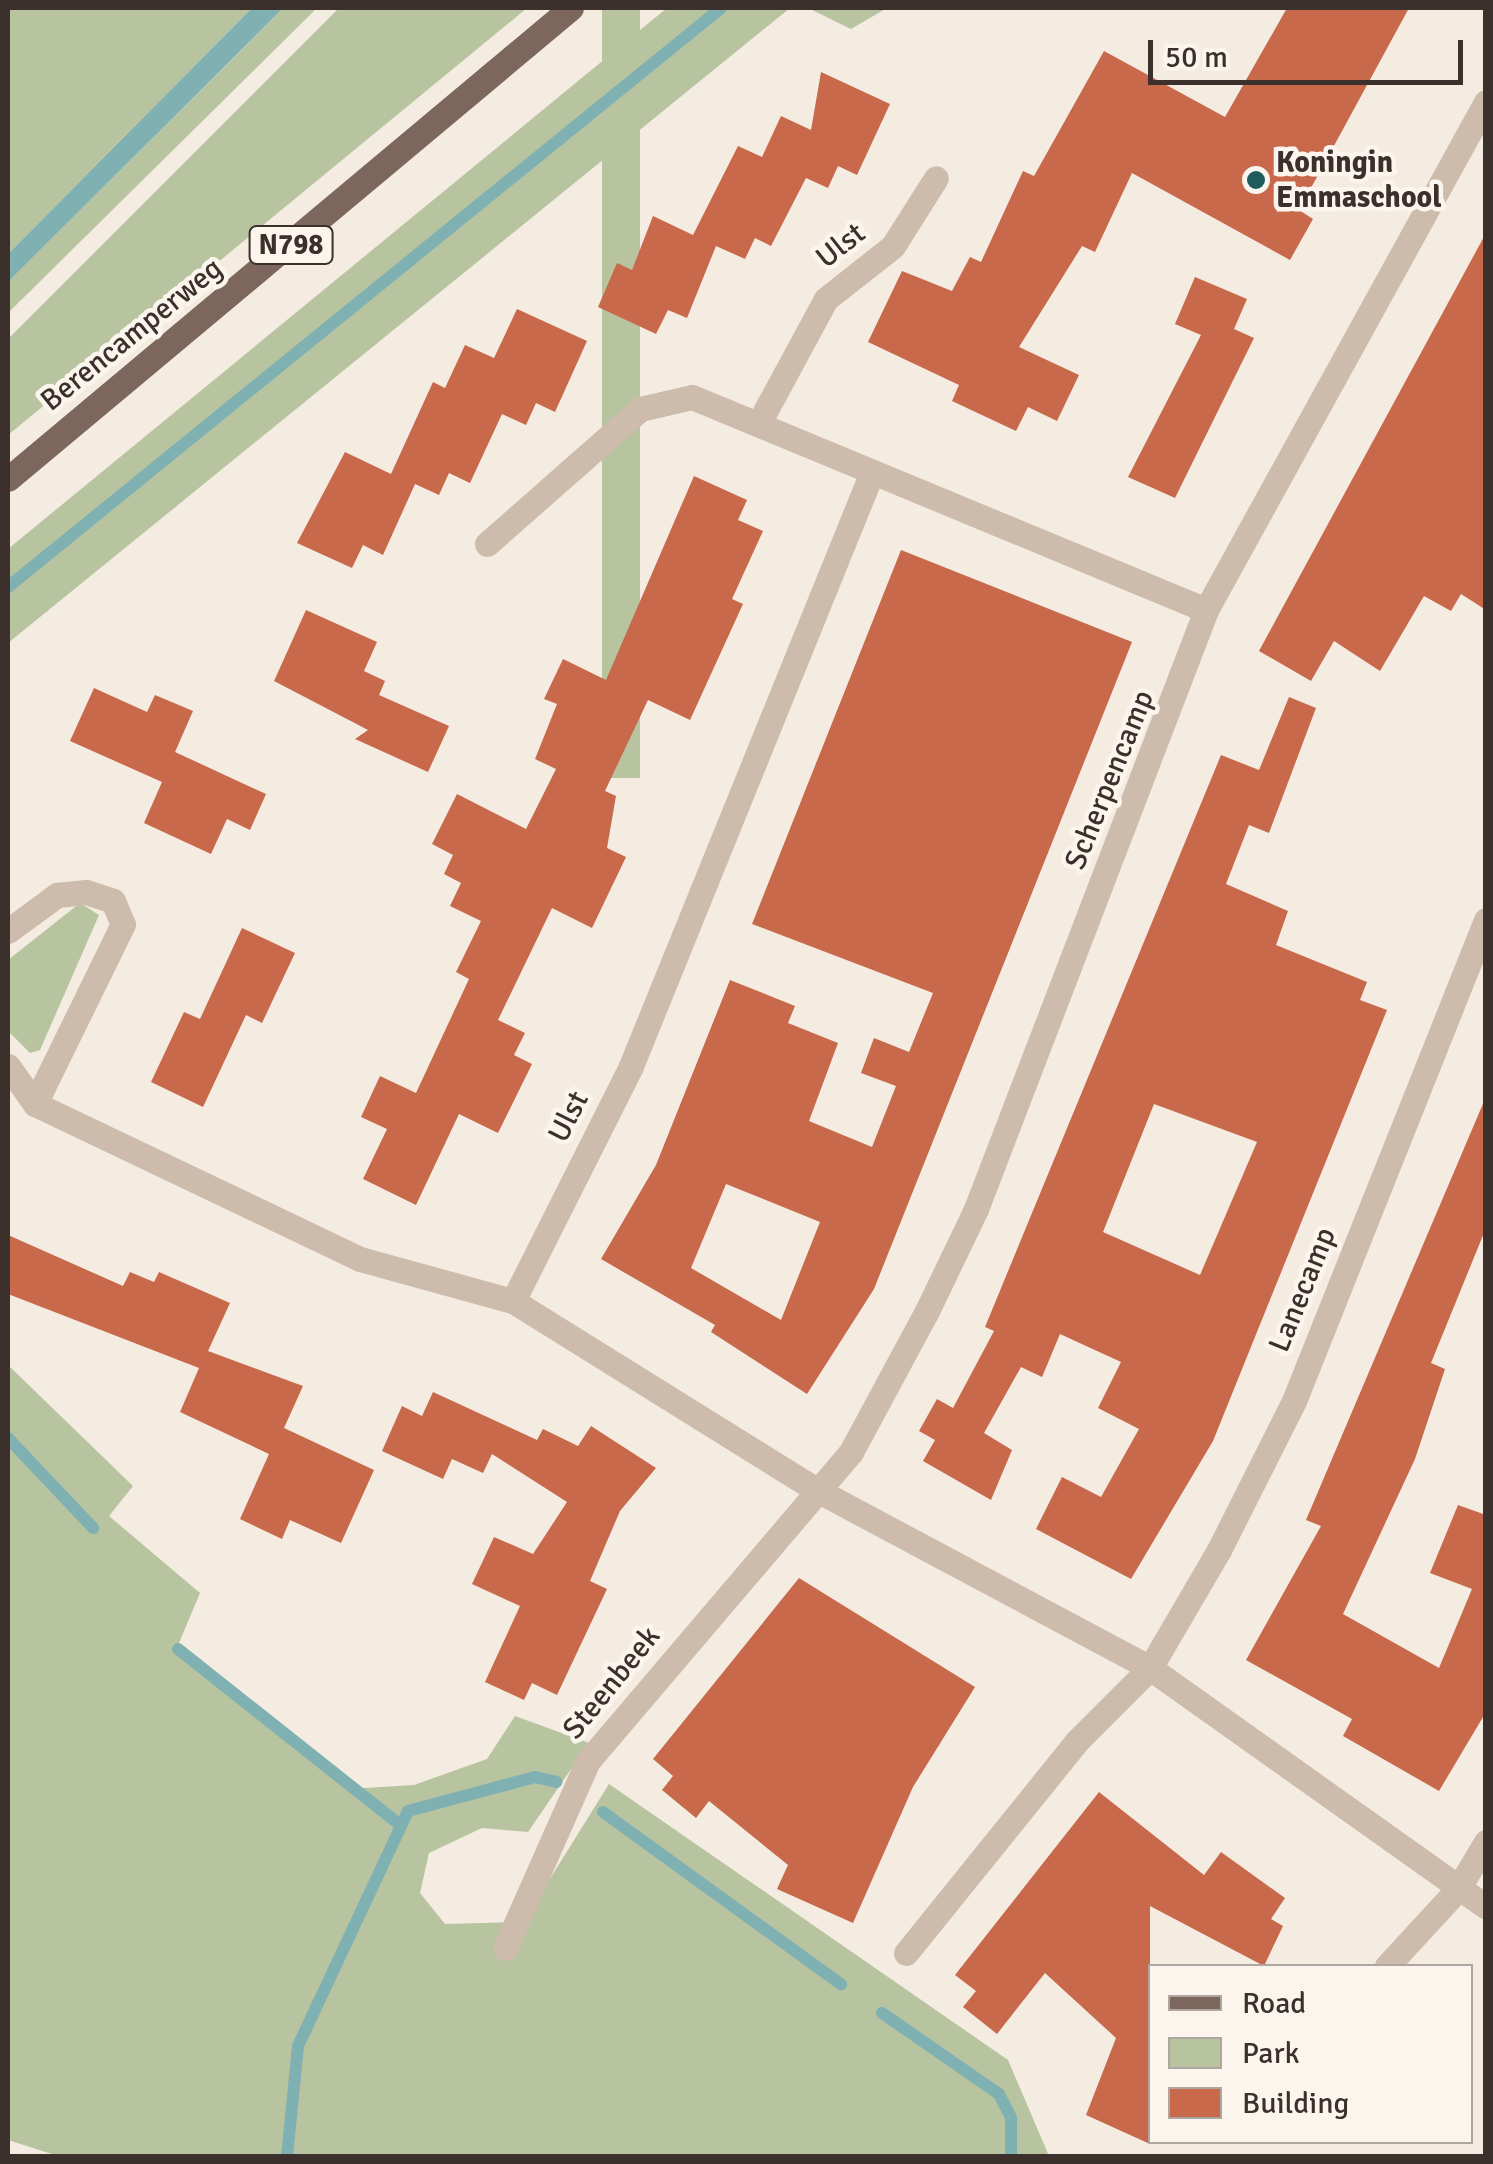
<!DOCTYPE html>
<style>
body{margin:0}
#map{position:relative;width:1493px;height:2164px;overflow:hidden;background:#f4ebe1;font-family:Signika,sans-serif}
div>[style]{position:absolute}
.green>*{inset:0;background:#b8c4a0;transform-origin:0 0}
.water>*{inset:0;background:#7fb0b2}
.stream>*{height:12px;margin:-6px;padding:0 6px;transform-origin:6px;border-radius:6px;background:#7fb0b2}
.building>*{inset:0;background:#c8694b}
.minor>*{height:25px;margin:-12.5px;padding:0 12.5px;transform-origin:12.5px;border-radius:12.5px;background:#cdbbac}
.primary>*{height:25px;margin:-12.5px;padding:0 12.5px;transform-origin:12.5px;border-radius:12.5px;background:#7d675c}
.dots>*{width:28px;height:28px;translate:-50% -50%;box-sizing:border-box;border:5px solid #fbf5ee;border-radius:50%}
span{translate:-50% -50%;white-space:nowrap;text-align:center;line-height:1.15;-webkit-text-stroke:9px #fbf5ee;paint-order:stroke}
.shield-label span{padding:2px 8px;background:#fbf5ee;border:2px solid;border-radius:8px;-webkit-text-stroke-width:0}
.shield-label{font-size:28px;color:#3b302b;font-weight:700}
.poi-label{font-size:30px;color:#3b302b;font-weight:700}
.left{translate:0 -50%;text-align:left}
.street-label{font-size:30px;color:#3b302b}
.frame{position:absolute;inset:0;border:10px solid #3b302b;pointer-events:none}
.legend{position:absolute;left:1148px;top:1964px;width:325px;height:180px;box-sizing:border-box;background:#fbf5ee;border:2px solid #aea6a0;margin:0;padding:12px 18px;list-style:none;font-size:30px;color:#3b302b}
.legend li{display:flex;align-items:center;gap:20px;height:50px}
.legend b{width:50px;border:2px solid #aea6a0}
.scale{position:absolute;left:1148px;top:40px;width:315px;height:45px;box-sizing:border-box;border:5px solid #3b302b;border-top:0;padding-left:12px;font-size:30px;line-height:35px;white-space:nowrap;color:#3b302b;-webkit-text-stroke:8px #fbf5ee;paint-order:stroke}
</style>
<div id="map">
<div class="green">
<div style="clip-path:polygon(8px 8px,252px 8px,8px 254px)"></div>
<div style="clip-path:polygon(283px 8px,317px 8px,8px 313px,8px 282px)"></div>
<div style="clip-path:polygon(339px 8px,527px 8px,8px 435px,8px 339px)"></div>
<div style="left:602px;top:8px;width:38px;height:770px"></div>
<div style="clip-path:polygon(667px 8px,790px 8px,8px 643px,8px 549px)"></div>
<div style="clip-path:polygon(808px 8px,887px 8px,851px 29px)"></div>
<div style="clip-path:polygon(80px 903px,99px 915px,40px 1050px,30px 1053px,8px 1031px,8px 960px)"></div>
<div style="clip-path:polygon(8px 1365px,133px 1486px,109px 1516px,200px 1593px,176px 1650px,348px 1789px,414px 1785px,487px 1759px,515px 1716px,589px 1743px,528px 1832px,482px 1828px,429px 1853px,420px 1893px,445px 1924px,523px 1922px,609px 1784px,1008px 2060px,1049px 2156px,58px 2156px,8px 2140px)"></div>
</div>
<div class="water">
<div style="clip-path:polygon(252px 8px,283px 8px,8px 282px,8px 254px)"></div>
</div>
<div class="stream">
<div style="left:8px;top:587px;width:918px;rotate:-39.08deg"></div>
<div style="left:8px;top:1438px;width:124px;rotate:46.6deg"></div>
<div style="left:178px;top:1649px;width:283px;rotate:38.4deg"></div>
<div style="left:603px;top:1812px;width:294px;rotate:35.9deg"></div>
<div style="left:882px;top:2013px;width:142px;rotate:34.7deg"></div>
<div style="left:999px;top:2094px;width:27px;rotate:63deg"></div>
<div style="left:1011px;top:2118px;width:38px;rotate:90deg"></div>
<div style="left:287px;top:2156px;width:111px;rotate:-84.3deg"></div>
<div style="left:298px;top:2046px;width:259px;rotate:-64.9deg"></div>
<div style="left:408px;top:1811px;width:131px;rotate:-15deg"></div>
<div style="left:535px;top:1777px;width:22px;rotate:13deg"></div>
</div>
<div class="building">
<div style="clip-path:polygon(1287px 8px,1409px 8px,1299px 210px,1313px 219px,1290px 260px,1132px 173px,1095px 252px,1082px 246px,1019px 347px,1079px 375px,1057px 421px,1028px 407px,1016px 431px,952px 401px,959px 385px,868px 342px,902px 271px,952px 291px,970px 257px,981px 262px,1023px 171px,1034px 176px,1104px 51px,1225px 117px)"></div>
<div style="clip-path:polygon(821px 72px,890px 104px,857px 175px,838px 166px,828px 188px,806px 178px,771px 246px,755px 238px,745px 259px,716px 246px,687px 318px,668px 310px,656px 334px,598px 307px,617px 263px,632px 270px,653px 216px,693px 235px,738px 146px,762px 157px,781px 116px,811px 130px)"></div>
<div style="clip-path:polygon(1486px 233px,1486px 610px,1461px 594px,1451px 611px,1424px 596px,1380px 671px,1334px 641px,1311px 681px,1259px 651px)"></div>
<div style="clip-path:polygon(1195px 277px,1247px 299px,1234px 329px,1254px 338px,1175px 498px,1128px 477px,1201px 335px,1175px 324px)"></div>
<div style="clip-path:polygon(517px 309px,587px 341px,555px 412px,536px 403px,526px 425px,502px 414px,470px 483px,449px 473px,439px 495px,415px 484px,383px 555px,363px 545px,352px 568px,297px 543px,345px 452px,391px 474px,433px 382px,445px 388px,465px 345px,494px 358px)"></div>
<div style="clip-path:polygon(694px 476px,747px 500px,738px 520px,763px 531px,732px 599px,743px 604px,690px 720px,648px 700px,605px 791px,616px 796px,607px 848px,626px 857px,592px 928px,552px 908px,498px 1020px,525px 1033px,514px 1055px,532px 1064px,498px 1133px,459px 1114px,416px 1205px,363px 1179px,387px 1129px,361px 1117px,380px 1076px,416px 1093px,469px 979px,456px 972px,481px 921px,450px 906px,461px 883px,444px 874px,453px 855px,432px 844px,457px 794px,526px 829px,556px 769px,535px 759px,557px 704px,544px 699px,563px 659px,606px 680px)"></div>
<div style="clip-path:polygon(evenodd,901px 550px,1132px 642px,874px 1289px,807px 1394px,711px 1332px,715px 1325px,601px 1259px,656px 1165px,730px 980px,795px 1006px,788px 1023px,838px 1043px,809px 1121px,872px 1147px,896px 1086px,861px 1073px,874px 1038px,909px 1052px,933px 993px,752px 924px,901px 550px,726px 1184px,820px 1222px,781px 1320px,691px 1268px,726px 1184px)"></div>
<div style="clip-path:polygon(306px 610px,377px 642px,364px 671px,385px 681px,379px 695px,449px 726px,428px 772px,355px 739px,368px 730px,274px 681px)"></div>
<div style="clip-path:polygon(94px 688px,147px 712px,155px 695px,193px 711px,175px 752px,266px 794px,250px 830px,227px 819px,211px 854px,144px 823px,162px 782px,70px 741px)"></div>
<div style="clip-path:polygon(evenodd,1289px 697px,1316px 708px,1269px 833px,1249px 825px,1226px 884px,1288px 911px,1276px 945px,1367px 982px,1360px 1000px,1387px 1010px,1213px 1441px,1131px 1579px,1036px 1529px,1062px 1477px,1101px 1497px,1139px 1429px,1098px 1408px,1121px 1362px,1060px 1334px,1042px 1377px,1021px 1367px,984px 1433px,1012px 1450px,991px 1500px,923px 1461px,935px 1440px,919px 1431px,937px 1399px,953px 1408px,994px 1331px,985px 1327px,1221px 755px,1259px 770px,1289px 697px,1154px 1104px,1257px 1142px,1200px 1275px,1103px 1232px,1154px 1104px)"></div>
<div style="clip-path:polygon(242px 928px,295px 953px,262px 1023px,246px 1015px,203px 1107px,151px 1082px,184px 1012px,200px 1019px)"></div>
<div style="clip-path:polygon(1485px 1099px,1486px 1228px,1431px 1363px,1445px 1369px,1415px 1459px,1343px 1614px,1439px 1668px,1472px 1589px,1430px 1573px,1458px 1505px,1486px 1515px,1486px 1712px,1439px 1791px,1343px 1736px,1352px 1719px,1246px 1660px,1321px 1526px,1306px 1520px)"></div>
<div style="clip-path:polygon(8px 1235px,123px 1286px,130px 1272px,154px 1282px,159px 1272px,230px 1303px,208px 1351px,303px 1386px,284px 1428px,374px 1470px,341px 1543px,290px 1520px,282px 1539px,240px 1519px,269px 1454px,180px 1412px,199px 1368px,8px 1294px)"></div>
<div style="clip-path:polygon(433px 1392px,537px 1440px,543px 1429px,578px 1446px,591px 1426px,656px 1468px,620px 1511px,590px 1581px,607px 1589px,557px 1695px,532px 1683px,524px 1700px,485px 1682px,520px 1606px,472px 1584px,494px 1537px,533px 1554px,567px 1502px,492px 1454px,483px 1473px,452px 1459px,443px 1479px,382px 1451px,402px 1406px,422px 1416px)"></div>
<div style="clip-path:polygon(799px 1578px,975px 1687px,913px 1787px,853px 1923px,777px 1889px,788px 1865px,709px 1801px,696px 1818px,662px 1790px,673px 1776px,653px 1759px)"></div>
<div style="clip-path:polygon(1099px 1792px,1204px 1875px,1221px 1852px,1285px 1898px,1271px 1919px,1283px 1926px,1264px 1966px,1150px 1906px,1150px 2144px,1086px 2115px,1116px 2038px,1045px 1973px,997px 2034px,963px 2007px,976px 1991px,955px 1975px)"></div>
</div>
<div class="minor">
<div style="left:761px;top:419px;width:136px;rotate:-61.6deg"></div>
<div style="left:826px;top:299px;width:85px;rotate:-38.3deg"></div>
<div style="left:893px;top:246px;width:80px;rotate:-57.7deg"></div>
<div style="left:487px;top:544px;width:204px;rotate:-41.4deg"></div>
<div style="left:640px;top:409px;width:53px;rotate:-13deg"></div>
<div style="left:692px;top:397px;width:556px;rotate:22.51deg"></div>
<div style="left:8px;top:931px;width:61px;rotate:-36.3deg"></div>
<div style="left:57px;top:895px;width:29px;rotate:-6deg"></div>
<div style="left:86px;top:892px;width:28px;rotate:18deg"></div>
<div style="left:113px;top:901px;width:25px;rotate:67deg"></div>
<div style="left:123px;top:924px;width:200px;rotate:116.1deg"></div>
<div style="left:8px;top:1066px;width:47px;rotate:54.6deg"></div>
<div style="left:35px;top:1104px;width:360px;rotate:25.5deg"></div>
<div style="left:360px;top:1259px;width:159px;rotate:15.4deg"></div>
<div style="left:513px;top:1301px;width:356px;rotate:31.9deg"></div>
<div style="left:815px;top:1489px;width:380px;rotate:28.1deg"></div>
<div style="left:1150px;top:1668px;width:412px;rotate:35.4deg"></div>
<div style="left:513px;top:1301px;width:263px;rotate:-63.3deg"></div>
<div style="left:631px;top:1066px;width:636px;rotate:-67.91deg"></div>
<div style="left:505px;top:1948px;width:205px;rotate:-66.1deg"></div>
<div style="left:588px;top:1761px;width:406px;rotate:-49.6deg"></div>
<div style="left:851px;top:1452px;width:158px;rotate:-61.7deg"></div>
<div style="left:926px;top:1313px;width:115px;rotate:-64.3deg"></div>
<div style="left:976px;top:1209px;width:642px;rotate:-68.99deg"></div>
<div style="left:1206px;top:610px;width:580px;rotate:-61.14deg"></div>
<div style="left:906px;top:1953px;width:271px;rotate:-51.1deg"></div>
<div style="left:1076px;top:1742px;width:105px;rotate:-45deg"></div>
<div style="left:1150px;top:1668px;width:137px;rotate:-59.7deg"></div>
<div style="left:1219px;top:1550px;width:167px;rotate:-63.3deg"></div>
<div style="left:1294px;top:1401px;width:518px;rotate:-68.24deg"></div>
<div style="left:1387px;top:1966px;width:105px;rotate:-47.3deg"></div>
<div style="left:1458px;top:1889px;width:55px;rotate:-59.2deg"></div>
</div>
<div class="primary">
<div style="left:8px;top:479px;width:734px;rotate:-39.92deg"></div>
</div>
<div class="dots">
<div style="left:1256px;top:180px;background:#1f5a5e"></div>
</div>
<div class="shield-label">
<span style="left:291px;top:245px">N798</span>
</div>
<div class="poi-label">
<span class="left" style="left:1276px;top:180px">Koningin<br>Emmaschool</span>
</div>
<div class="street-label">
<span style="left:841px;top:246px;rotate:-38deg">Ulst</span>
<span style="left:132px;top:335px;rotate:-39deg">Berencamperweg</span>
<span style="left:1110px;top:780px;rotate:-68deg">Scherpencamp</span>
<span style="left:569px;top:1117px;rotate:-63deg">Ulst</span>
<span style="left:1303px;top:1290px;rotate:-68deg">Lanecamp</span>
<span style="left:612px;top:1683px;rotate:-51deg">Steenbeek</span>
</div>
<div class="frame"></div>
<ul class="legend">
<li><b style="height:12px;background:#7d675c"></b>Road</li>
<li><b style="height:28px;background:#b8c4a0"></b>Park</li>
<li><b style="height:28px;background:#c8694b"></b>Building</li>
</ul>
<div class="scale">50 m</div>
</div>
